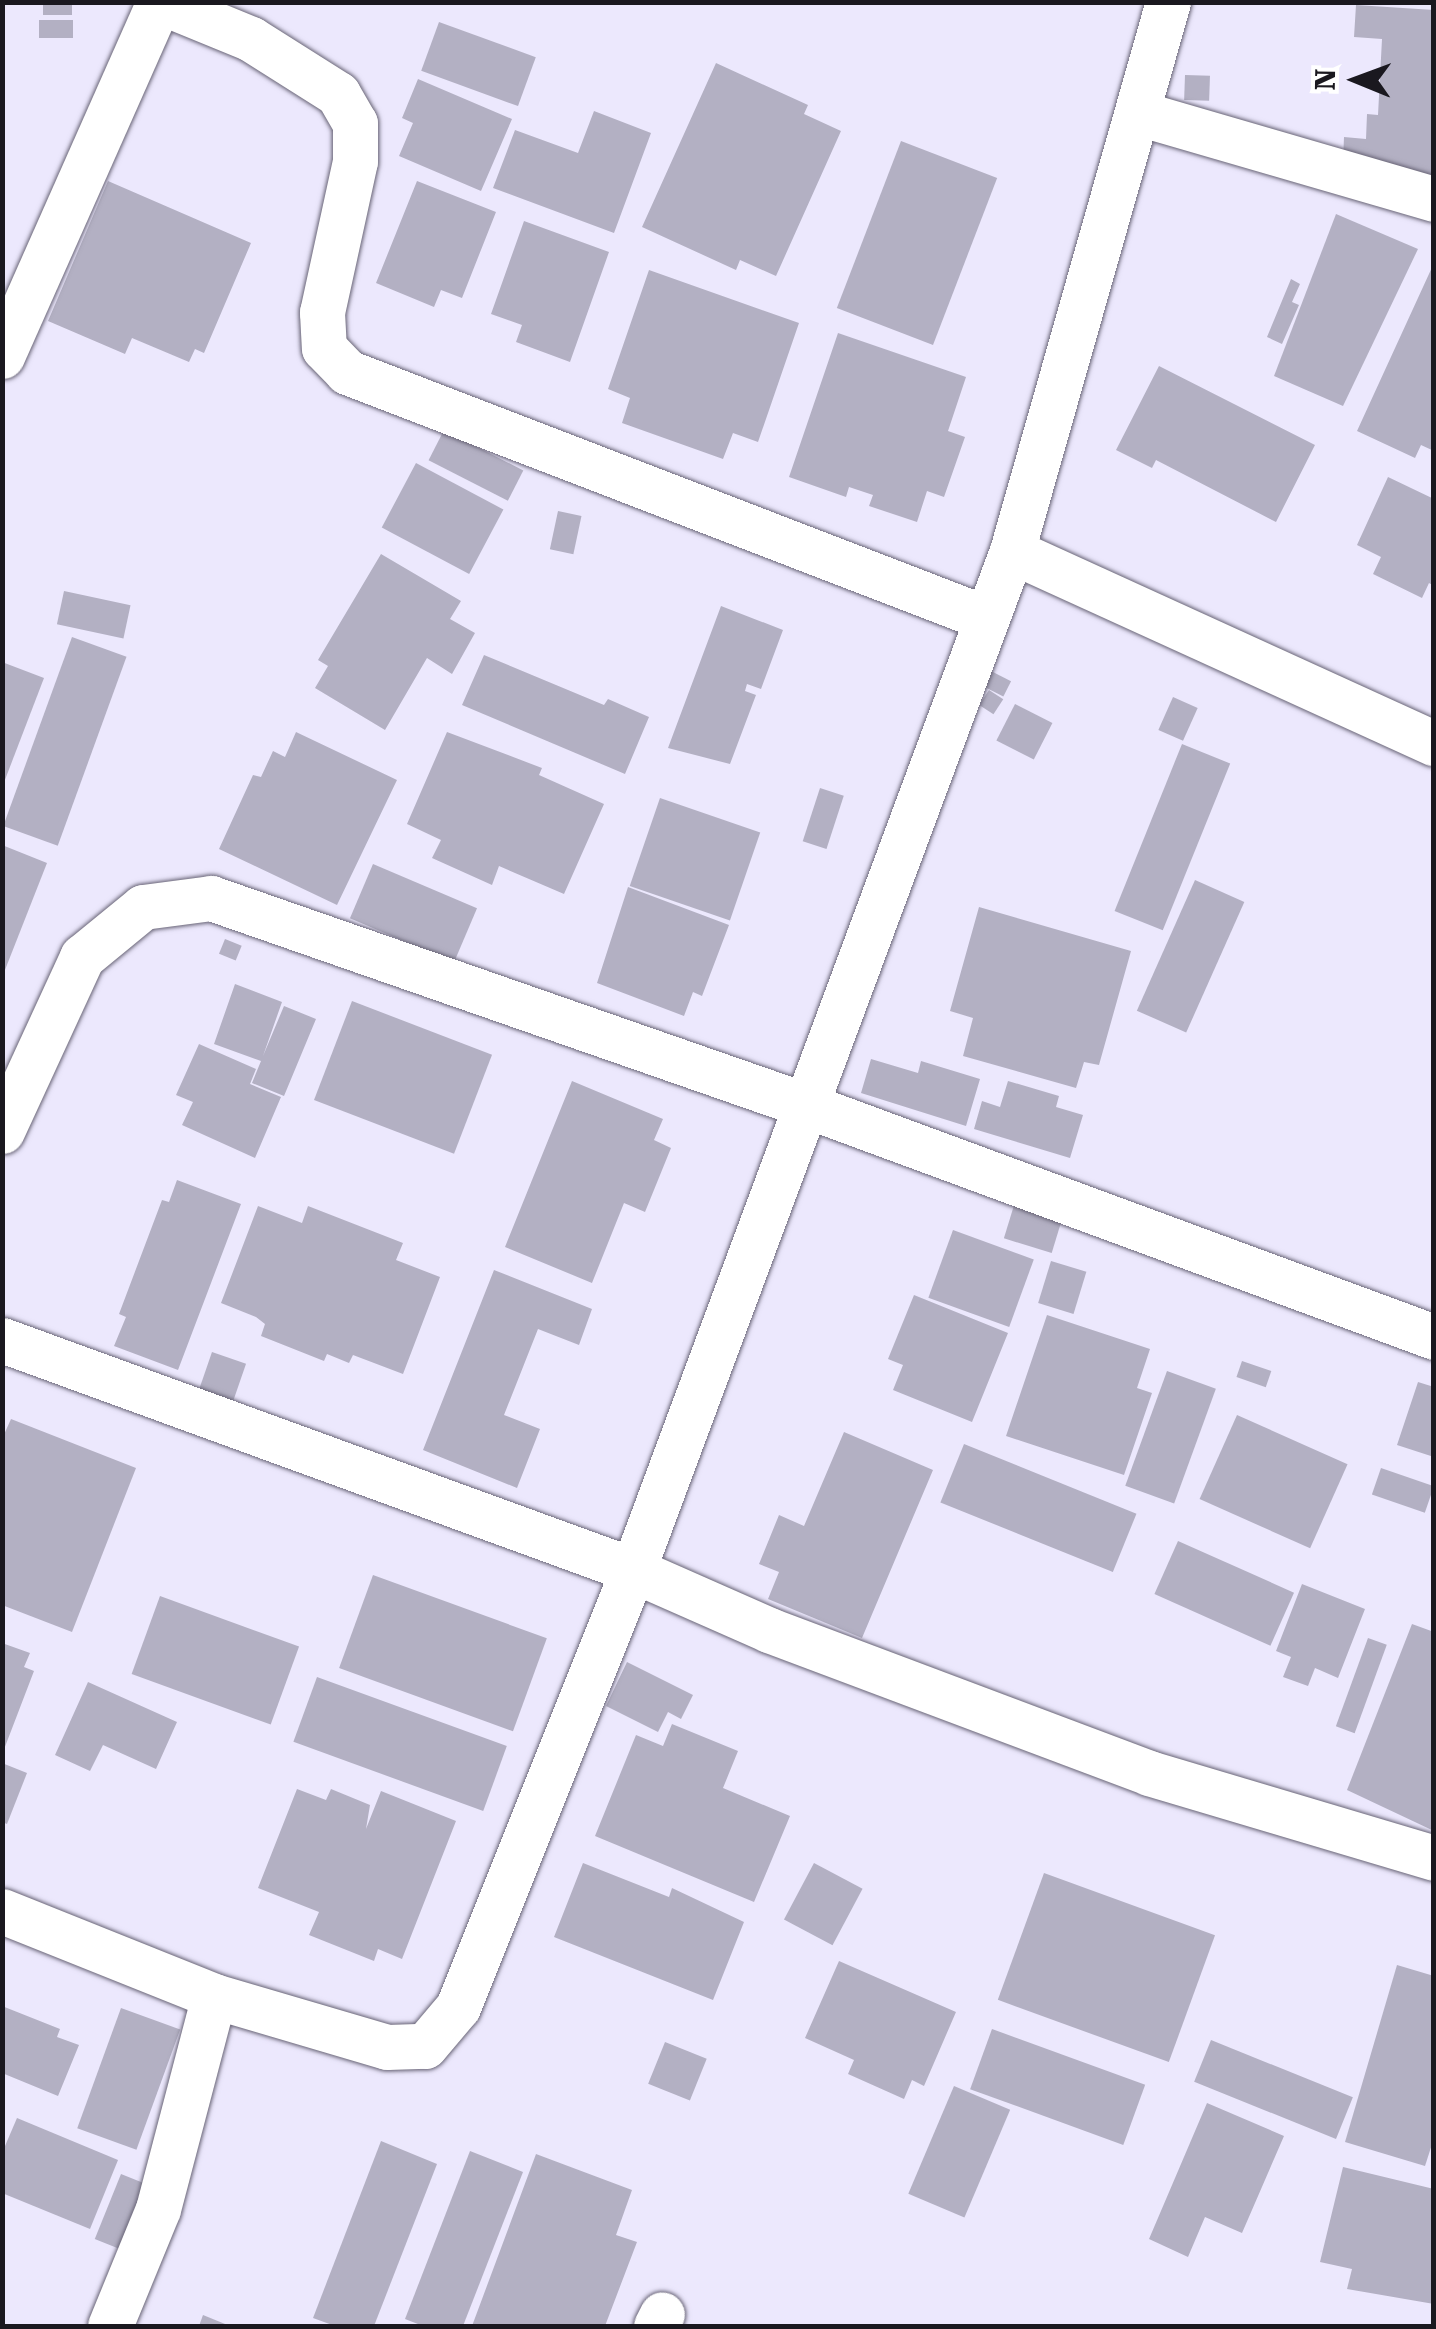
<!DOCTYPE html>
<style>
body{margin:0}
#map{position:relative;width:1436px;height:2329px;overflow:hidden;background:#ece8fd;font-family:"Roboto Serif",serif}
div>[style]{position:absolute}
.building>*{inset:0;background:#b3b0c3;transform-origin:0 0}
.roads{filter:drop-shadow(0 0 2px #686476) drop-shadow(0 0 2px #686476)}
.minor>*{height:45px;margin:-22.5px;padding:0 22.5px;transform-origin:22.5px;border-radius:22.5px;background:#fff}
span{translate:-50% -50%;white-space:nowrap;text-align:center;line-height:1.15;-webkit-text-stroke:8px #fff;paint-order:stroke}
.frame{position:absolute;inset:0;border:5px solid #1a181f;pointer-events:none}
.north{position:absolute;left:1306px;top:30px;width:100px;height:100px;-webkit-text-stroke:8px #fff;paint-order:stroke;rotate:271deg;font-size:28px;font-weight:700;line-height:40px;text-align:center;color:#1a181f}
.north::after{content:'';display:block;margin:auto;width:35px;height:45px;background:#1a181f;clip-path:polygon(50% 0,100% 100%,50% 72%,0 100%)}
</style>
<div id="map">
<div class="building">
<div style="left:43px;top:2px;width:29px;height:13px"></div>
<div style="clip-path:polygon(1356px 5px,1434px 10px,1432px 175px,1364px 170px,1343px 161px,1344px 137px,1366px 139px,1367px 114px,1378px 115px,1382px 39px,1354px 37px)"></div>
<div style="left:73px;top:20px;width:18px;height:34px;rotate:90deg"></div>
<div style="left:439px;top:22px;width:103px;height:52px;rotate:20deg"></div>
<div style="clip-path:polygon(716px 63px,808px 105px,804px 114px,841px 131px,776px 276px,740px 260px,736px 270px,642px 227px)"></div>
<div style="left:1185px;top:75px;width:25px;height:25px;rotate:2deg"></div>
<div style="clip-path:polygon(418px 79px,512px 119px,481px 191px,399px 156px,413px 123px,402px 118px)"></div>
<div style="clip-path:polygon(594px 111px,651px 133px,614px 233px,493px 188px,515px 130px,578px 153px)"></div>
<div style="left:901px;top:141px;width:103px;height:179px;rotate:21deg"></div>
<div style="clip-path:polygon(108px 181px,251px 243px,204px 353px,195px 349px,189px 362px,132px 338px,125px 354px,48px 321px)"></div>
<div style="clip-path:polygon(417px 181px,496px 212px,462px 298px,441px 290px,434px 307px,376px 283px)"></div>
<div style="clip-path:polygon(1336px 214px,1418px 249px,1343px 406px,1274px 376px)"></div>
<div style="clip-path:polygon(524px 221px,609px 252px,570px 362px,516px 342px,522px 325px,491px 314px)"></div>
<div style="clip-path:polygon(1434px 263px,1434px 451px,1421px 445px,1415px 458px,1357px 431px)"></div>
<div style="clip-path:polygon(649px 270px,799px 323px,758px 442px,733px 433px,723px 459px,622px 423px,630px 398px,608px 389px)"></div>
<div style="clip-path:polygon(1291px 279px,1300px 284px,1292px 302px,1299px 305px,1282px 344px,1267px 337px)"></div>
<div style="clip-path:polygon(838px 333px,966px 377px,948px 431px,965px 437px,944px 497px,927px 491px,917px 522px,869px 506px,873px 495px,849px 487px,846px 497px,789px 477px)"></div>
<div style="clip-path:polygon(1159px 366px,1315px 445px,1276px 522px,1156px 460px,1152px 468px,1116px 450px)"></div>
<div style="left:444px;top:430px;width:89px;height:34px;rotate:27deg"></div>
<div style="left:416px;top:463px;width:99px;height:73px;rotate:28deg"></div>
<div style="clip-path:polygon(1388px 477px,1434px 499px,1434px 586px,1429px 583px,1422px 598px,1373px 574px,1381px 557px,1357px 545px)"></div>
<div style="left:558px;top:511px;width:24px;height:39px;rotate:12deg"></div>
<div style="clip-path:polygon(381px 554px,461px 601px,450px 619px,475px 633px,452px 674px,427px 658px,385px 730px,315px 688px,328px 666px,318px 660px)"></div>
<div style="left:64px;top:591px;width:68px;height:34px;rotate:12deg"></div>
<div style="clip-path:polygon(721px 606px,783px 630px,761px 689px,747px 684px,745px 691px,756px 695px,730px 764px,668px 748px)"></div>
<div style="left:72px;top:637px;width:58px;height:201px;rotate:20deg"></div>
<div style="clip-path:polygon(484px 655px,604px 705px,608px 699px,649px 717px,625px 774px,462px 705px)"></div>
<div style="clip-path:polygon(2px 662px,44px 678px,3px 785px,2px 785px)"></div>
<div style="left:987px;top:669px;width:27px;height:17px;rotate:27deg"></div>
<div style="left:989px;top:690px;width:17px;height:18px;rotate:33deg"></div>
<div style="left:1173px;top:697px;width:27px;height:36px;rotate:24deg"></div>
<div style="left:1015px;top:704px;width:42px;height:41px;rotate:27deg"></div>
<div style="clip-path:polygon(296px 732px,397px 780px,337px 905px,219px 849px,253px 775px,261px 777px,273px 751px,285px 757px)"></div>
<div style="clip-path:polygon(447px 732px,542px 768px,539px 775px,604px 804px,564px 894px,499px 866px,492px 885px,432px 858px,441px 840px,407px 824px)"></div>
<div style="left:1182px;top:744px;width:52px;height:180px;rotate:22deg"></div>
<div style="left:820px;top:788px;width:25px;height:56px;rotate:18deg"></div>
<div style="left:660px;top:798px;width:106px;height:93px;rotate:19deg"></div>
<div style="clip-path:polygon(2px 845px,47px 863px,3px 975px,2px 975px)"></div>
<div style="left:373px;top:864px;width:113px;height:59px;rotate:23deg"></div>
<div style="left:1195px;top:880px;width:54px;height:143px;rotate:24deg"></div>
<div style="clip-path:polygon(628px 887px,729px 925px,702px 996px,693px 992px,684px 1016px,597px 983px)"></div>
<div style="clip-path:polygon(979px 907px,1131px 951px,1099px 1065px,1084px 1062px,1076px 1088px,963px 1056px,973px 1018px,950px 1011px)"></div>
<div style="left:225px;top:939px;width:18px;height:16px;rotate:22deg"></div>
<div style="clip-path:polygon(235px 984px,282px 1002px,263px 1056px,284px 1006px,316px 1019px,284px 1096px,252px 1083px,261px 1061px,214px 1044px)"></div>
<div style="left:352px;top:1001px;width:150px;height:106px;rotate:21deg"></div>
<div style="clip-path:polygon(199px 1044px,256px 1069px,250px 1084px,281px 1097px,255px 1158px,182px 1125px,193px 1102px,176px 1095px)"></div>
<div style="clip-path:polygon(871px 1059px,918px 1073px,921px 1061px,980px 1079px,966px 1126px,861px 1093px)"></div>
<div style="clip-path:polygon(572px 1081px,663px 1119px,654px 1140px,671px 1148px,645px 1212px,624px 1203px,592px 1283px,505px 1247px)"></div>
<div style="clip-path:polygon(1008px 1081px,1059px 1096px,1056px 1107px,1083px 1115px,1070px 1158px,974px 1129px,982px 1101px,1000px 1107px)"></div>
<div style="clip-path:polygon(177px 1180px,241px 1204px,178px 1370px,114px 1346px,126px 1317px,119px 1314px,162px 1200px,169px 1202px)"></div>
<div style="left:1015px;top:1202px;width:50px;height:38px;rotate:17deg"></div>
<div style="clip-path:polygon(258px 1206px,302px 1223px,308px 1206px,403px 1243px,396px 1260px,440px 1277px,403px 1374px,353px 1355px,349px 1363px,327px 1354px,324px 1361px,261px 1336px,265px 1324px,256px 1317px,221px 1303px)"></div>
<div style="left:953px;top:1230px;width:86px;height:72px;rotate:20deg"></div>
<div style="left:1051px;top:1261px;width:37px;height:44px;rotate:17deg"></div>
<div style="clip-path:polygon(494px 1270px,592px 1309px,579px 1345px,538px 1329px,504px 1415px,540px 1429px,517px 1488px,423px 1450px)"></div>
<div style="clip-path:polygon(914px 1295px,1008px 1333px,972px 1422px,893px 1390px,903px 1365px,888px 1359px)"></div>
<div style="clip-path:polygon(1047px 1315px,1150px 1349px,1137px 1388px,1152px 1393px,1124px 1475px,1006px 1436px)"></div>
<div style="left:212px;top:1352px;width:36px;height:45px;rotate:19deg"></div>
<div style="left:1242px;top:1361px;width:31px;height:17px;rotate:19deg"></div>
<div style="left:1167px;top:1371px;width:52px;height:122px;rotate:20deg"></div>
<div style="clip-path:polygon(1418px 1382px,1434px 1387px,1434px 1457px,1397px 1445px)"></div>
<div style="left:1237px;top:1415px;width:121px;height:92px;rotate:24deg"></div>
<div style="clip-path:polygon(11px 1419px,136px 1468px,72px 1632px,2px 1605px,2px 1439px)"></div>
<div style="clip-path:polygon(844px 1432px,933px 1470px,862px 1638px,768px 1599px,779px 1572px,759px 1564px,779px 1515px,804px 1526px)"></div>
<div style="left:964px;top:1444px;width:186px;height:63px;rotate:22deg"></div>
<div style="left:1381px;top:1468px;width:56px;height:28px;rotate:19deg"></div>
<div style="left:1178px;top:1541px;width:127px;height:58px;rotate:24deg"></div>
<div style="left:373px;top:1575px;width:185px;height:99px;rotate:20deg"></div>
<div style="clip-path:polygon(1302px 1584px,1365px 1609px,1338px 1678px,1315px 1668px,1308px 1686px,1283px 1677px,1291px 1657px,1276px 1651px)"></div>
<div style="left:160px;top:1596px;width:148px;height:83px;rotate:20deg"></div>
<div style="clip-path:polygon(1412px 1624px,1434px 1632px,1434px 1831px,1347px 1790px)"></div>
<div style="left:1368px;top:1638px;width:20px;height:94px;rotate:20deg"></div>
<div style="clip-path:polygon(2px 1643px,30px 1653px,24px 1667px,34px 1671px,3px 1752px)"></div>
<div style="clip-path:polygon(627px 1662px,693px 1695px,681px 1719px,668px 1712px,658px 1732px,606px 1706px)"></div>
<div style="left:317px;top:1677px;width:202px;height:69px;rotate:20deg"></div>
<div style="clip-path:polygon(88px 1682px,177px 1722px,156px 1769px,103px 1745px,90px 1771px,55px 1755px)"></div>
<div style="clip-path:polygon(672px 1724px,738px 1751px,723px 1788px,790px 1816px,754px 1902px,595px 1836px,636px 1735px,663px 1746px)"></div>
<div style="clip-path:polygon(2px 1763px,27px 1773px,7px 1824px,2px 1822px)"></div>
<div style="clip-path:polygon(297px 1789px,326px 1800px,331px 1789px,370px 1805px,366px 1829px,381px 1791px,456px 1821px,402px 1959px,378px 1949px,374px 1961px,309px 1935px,319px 1912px,258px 1888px)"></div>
<div style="clip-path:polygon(583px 1863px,669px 1897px,672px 1888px,744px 1922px,713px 2000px,554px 1937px)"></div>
<div style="left:814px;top:1863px;width:55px;height:64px;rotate:28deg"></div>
<div style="left:1044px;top:1873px;width:182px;height:135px;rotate:20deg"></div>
<div style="clip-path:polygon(839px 1961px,956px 2012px,924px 2086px,912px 2080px,904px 2099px,848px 2074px,854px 2060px,805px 2038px)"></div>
<div style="clip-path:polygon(1397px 1965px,1434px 1976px,1434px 2138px,1425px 2166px,1345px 2142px)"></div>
<div style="clip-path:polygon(2px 2006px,60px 2029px,57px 2037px,79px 2045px,58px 2096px,2px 2073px)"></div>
<div style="left:121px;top:2008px;width:63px;height:128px;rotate:20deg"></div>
<div style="left:992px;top:2029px;width:163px;height:64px;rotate:20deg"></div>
<div style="left:1211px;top:2040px;width:153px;height:45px;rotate:22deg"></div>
<div style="left:665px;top:2042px;width:45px;height:45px;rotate:22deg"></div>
<div style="left:954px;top:2086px;width:61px;height:117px;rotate:23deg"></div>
<div style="clip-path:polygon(1207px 2103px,1284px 2136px,1242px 2233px,1205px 2217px,1188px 2257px,1149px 2239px)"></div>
<div style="clip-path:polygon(17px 2118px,118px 2160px,90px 2229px,2px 2193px,2px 2153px)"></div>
<div style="clip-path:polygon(381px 2141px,437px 2164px,374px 2326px,335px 2326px,313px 2318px)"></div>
<div style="clip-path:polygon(470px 2151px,523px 2172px,463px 2326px,423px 2326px,405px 2319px)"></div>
<div style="clip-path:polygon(536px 2154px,632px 2190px,616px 2235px,637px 2242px,605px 2326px,472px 2326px)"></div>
<div style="clip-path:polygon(1343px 2167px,1434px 2189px,1434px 2304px,1347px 2289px,1352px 2269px,1320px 2262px)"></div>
<div style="left:121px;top:2174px;width:31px;height:70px;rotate:22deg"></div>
<div style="clip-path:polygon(203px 2315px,230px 2326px,199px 2326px)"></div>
</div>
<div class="roads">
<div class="minor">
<div style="left:161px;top:2px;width:97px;rotate:22.3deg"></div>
<div style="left:251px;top:39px;width:103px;rotate:32.3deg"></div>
<div style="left:338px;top:94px;width:34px;rotate:60deg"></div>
<div style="left:355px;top:123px;width:38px;rotate:90deg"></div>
<div style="left:355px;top:161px;width:155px;rotate:102.3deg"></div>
<div style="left:322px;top:312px;width:36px;rotate:87deg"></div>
<div style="left:324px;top:348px;width:33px;rotate:46deg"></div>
<div style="left:347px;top:372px;width:685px;rotate:21.06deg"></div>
<div style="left:1138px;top:113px;width:308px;rotate:16.2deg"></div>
<div style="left:2px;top:356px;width:387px;rotate:-66.1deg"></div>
<div style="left:1012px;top:551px;width:464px;rotate:24.5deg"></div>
<div style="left:2px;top:1131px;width:192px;rotate:-65.3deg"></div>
<div style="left:82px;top:957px;width:79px;rotate:-39.3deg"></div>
<div style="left:143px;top:907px;width:69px;rotate:-7.5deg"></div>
<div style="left:211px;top:898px;width:632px;rotate:19.21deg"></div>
<div style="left:808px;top:1106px;width:667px;rotate:20.25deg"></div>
<div style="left:2px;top:1340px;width:672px;rotate:20.03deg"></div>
<div style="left:633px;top:1570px;width:149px;rotate:23.8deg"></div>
<div style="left:769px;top:1630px;width:406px;rotate:20.6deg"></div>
<div style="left:1149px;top:1773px;width:297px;rotate:16.6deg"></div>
<div style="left:2px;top:1911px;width:228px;rotate:21.8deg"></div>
<div style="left:110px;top:2326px;width:126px;rotate:-67.7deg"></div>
<div style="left:158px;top:2209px;width:220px;rotate:-75.3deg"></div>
<div style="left:214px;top:1996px;width:180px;rotate:16.4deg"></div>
<div style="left:387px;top:2047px;width:38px;rotate:-2deg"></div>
<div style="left:425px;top:2046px;width:51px;rotate:-49.8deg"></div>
<div style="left:458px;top:2007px;width:471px;rotate:-68.2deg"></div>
<div style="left:633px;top:1570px;width:1087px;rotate:-69.6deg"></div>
<div style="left:1012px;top:551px;width:571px;rotate:-74.14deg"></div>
<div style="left:656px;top:2326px;width:13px;rotate:-63deg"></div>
</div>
</div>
<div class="frame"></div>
<div class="north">N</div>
</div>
